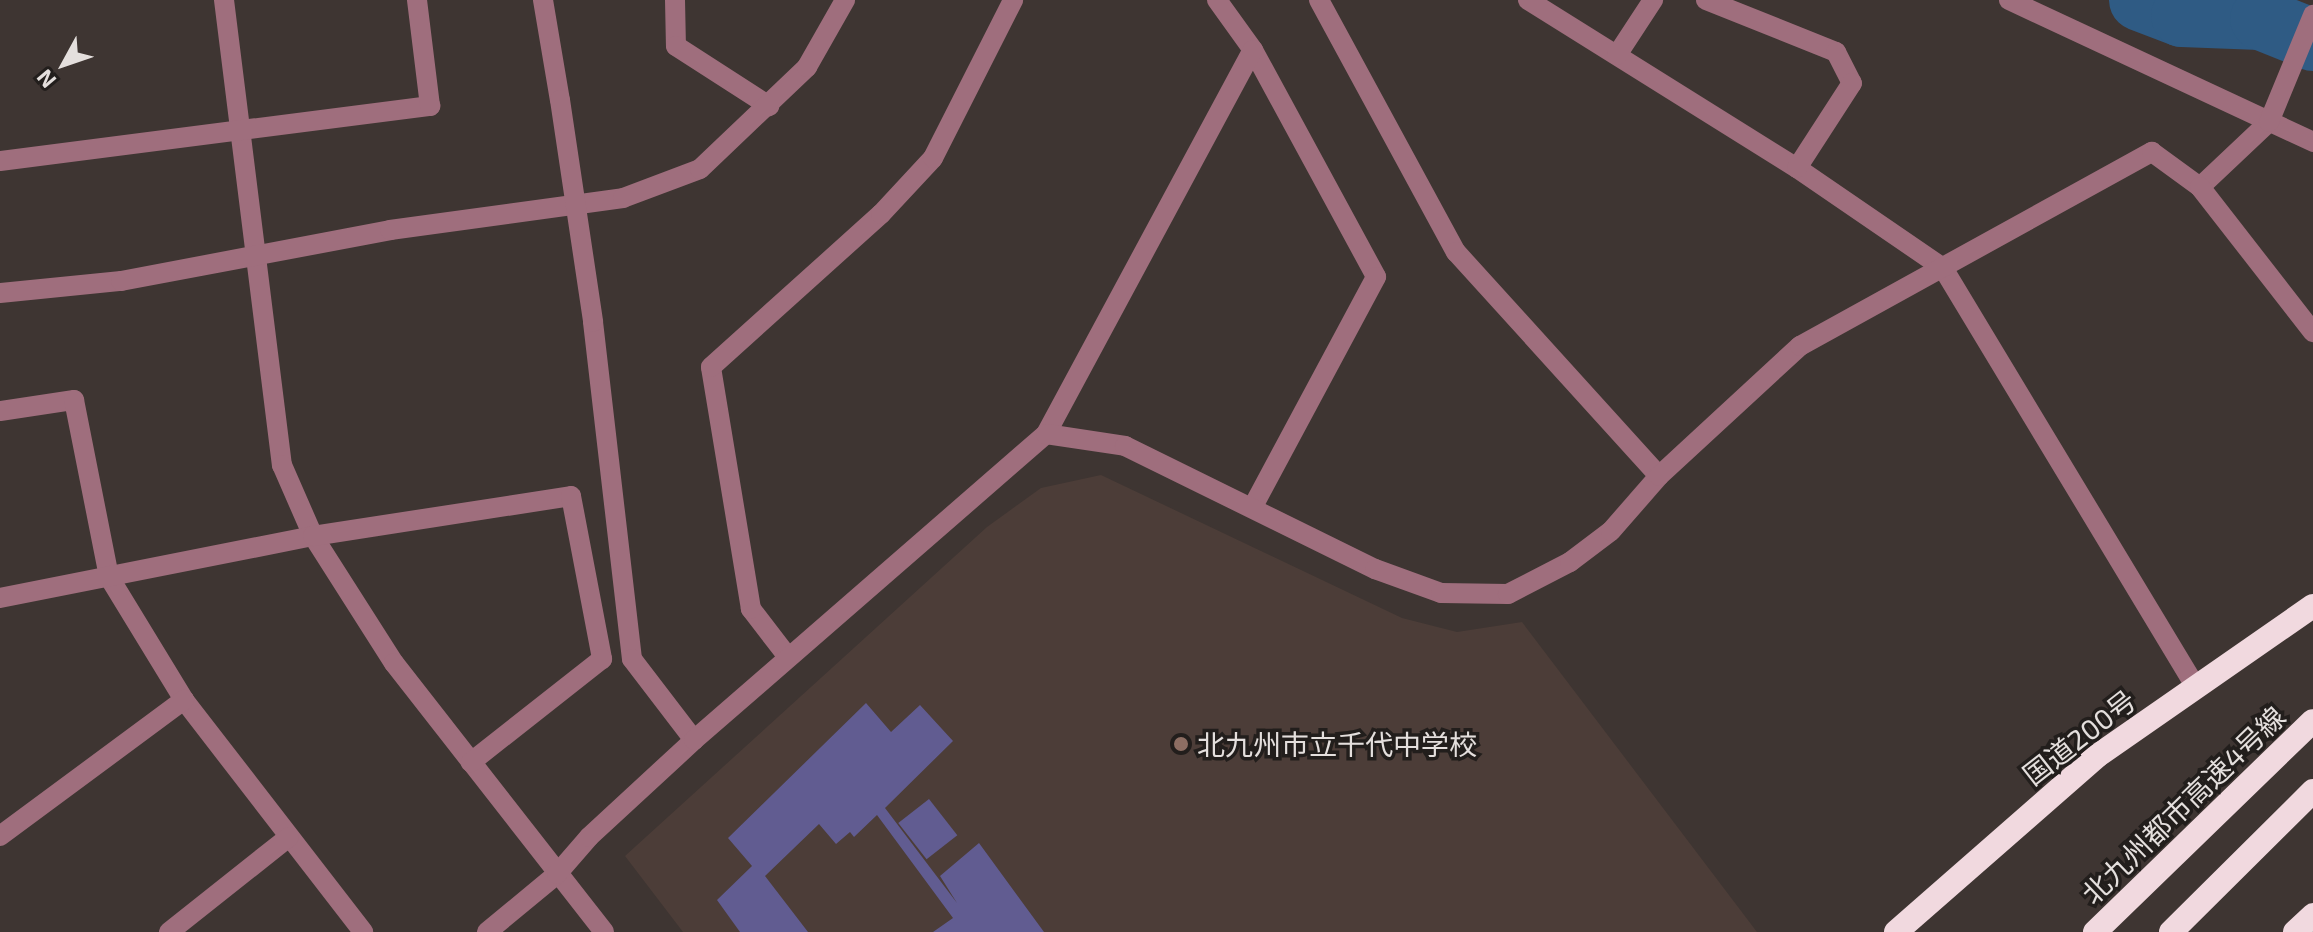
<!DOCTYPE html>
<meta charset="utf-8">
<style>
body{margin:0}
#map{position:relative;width:2313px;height:932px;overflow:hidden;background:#3e3532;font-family:"Exo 2","Noto Sans JP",sans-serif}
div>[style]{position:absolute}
.built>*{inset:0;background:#4c3d38}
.river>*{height:62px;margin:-31px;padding:0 31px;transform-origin:31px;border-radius:31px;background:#2f5b84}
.building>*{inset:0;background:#615c91;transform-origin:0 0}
.minor>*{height:20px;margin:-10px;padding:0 10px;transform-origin:10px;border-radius:10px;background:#9f6e7d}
.highway>*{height:24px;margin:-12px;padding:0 12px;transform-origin:12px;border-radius:12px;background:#f1d9df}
.minor-bridge>*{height:20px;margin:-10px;padding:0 10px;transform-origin:10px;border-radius:10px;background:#9f6e7d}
.dots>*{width:22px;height:22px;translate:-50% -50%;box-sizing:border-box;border:4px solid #221e1c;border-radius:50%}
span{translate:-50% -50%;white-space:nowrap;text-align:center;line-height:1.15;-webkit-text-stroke:7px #221e1c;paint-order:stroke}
.street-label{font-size:28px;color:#e4dfdd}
.poi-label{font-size:28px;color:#e4dfdd}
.left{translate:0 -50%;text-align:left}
.north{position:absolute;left:24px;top:24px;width:80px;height:80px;-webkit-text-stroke:6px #221e1c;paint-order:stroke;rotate:230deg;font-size:22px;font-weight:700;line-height:32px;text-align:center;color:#e4dfdd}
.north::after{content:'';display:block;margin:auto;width:28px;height:36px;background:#e4dfdd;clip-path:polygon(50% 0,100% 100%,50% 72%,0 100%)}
</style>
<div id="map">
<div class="built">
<div style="clip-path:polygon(1101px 475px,1402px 618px,1457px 632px,1522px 622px,1757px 932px,683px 932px,625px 856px,987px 527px,1041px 488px)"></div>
</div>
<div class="river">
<div style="left:2140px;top:0;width:45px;rotate:20.9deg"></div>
<div style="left:2182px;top:16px;width:79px;rotate:2.2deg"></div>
<div style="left:2261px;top:19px;width:56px;rotate:22deg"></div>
</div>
<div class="building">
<div style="clip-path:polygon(866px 703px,891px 732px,920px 705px,953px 741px,885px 808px,957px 903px,940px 876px,979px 843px,1044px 932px,933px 932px,953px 918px,877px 815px,854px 837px,850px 832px,836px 844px,819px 824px,765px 876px,808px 932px,740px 932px,717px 900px,752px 866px,728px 838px)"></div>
<div style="left:929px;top:799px;width:46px;height:39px;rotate:52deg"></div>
</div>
<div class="minor">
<div style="left:224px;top:0;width:469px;rotate:82.9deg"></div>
<div style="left:282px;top:465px;width:77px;rotate:66.4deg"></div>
<div style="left:313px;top:536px;width:151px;rotate:57.5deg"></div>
<div style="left:394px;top:663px;width:341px;rotate:52deg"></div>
<div style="left:543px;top:0;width:101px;rotate:80.4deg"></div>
<div style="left:675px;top:0;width:46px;rotate:88.8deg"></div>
<div style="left:676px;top:46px;width:111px;rotate:32.8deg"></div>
<div style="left:1217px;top:0;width:62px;rotate:54.2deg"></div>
<div style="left:1253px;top:50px;width:258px;rotate:61.5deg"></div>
<div style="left:1376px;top:277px;width:260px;rotate:118.2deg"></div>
<div style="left:1319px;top:0;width:287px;rotate:61.5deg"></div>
<div style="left:1456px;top:252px;width:302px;rotate:47.8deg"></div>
<div style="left:1528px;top:0;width:317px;rotate:32deg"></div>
<div style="left:1797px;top:168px;width:177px;rotate:34.4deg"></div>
<div style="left:1943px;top:268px;width:487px;rotate:58.9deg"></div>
<div style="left:1706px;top:0;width:140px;rotate:21.8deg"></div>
<div style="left:1836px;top:52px;width:35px;rotate:63deg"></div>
<div style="left:1852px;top:83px;width:101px;rotate:122.9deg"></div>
<div style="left:2009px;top:0;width:336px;rotate:25deg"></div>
<div style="left:1617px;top:55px;width:66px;rotate:-56.8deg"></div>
<div style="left:0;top:161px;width:434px;rotate:-7.3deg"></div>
<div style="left:430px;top:106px;width:107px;rotate:-97deg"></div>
<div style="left:2200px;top:187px;width:95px;rotate:-43.3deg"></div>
<div style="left:2269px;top:122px;width:116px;rotate:-67.6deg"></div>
<div style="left:0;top:293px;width:122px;rotate:-5.7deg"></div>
<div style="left:121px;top:281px;width:274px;rotate:-10.7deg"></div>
<div style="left:390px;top:230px;width:235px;rotate:-7.8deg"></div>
<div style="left:623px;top:198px;width:82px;rotate:-20.6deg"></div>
<div style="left:700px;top:169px;width:148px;rotate:-43.6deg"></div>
<div style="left:807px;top:67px;width:77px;rotate:-60.4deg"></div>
<div style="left:593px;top:322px;width:339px;rotate:83.4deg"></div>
<div style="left:632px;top:659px;width:102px;rotate:52.6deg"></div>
<div style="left:0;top:411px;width:75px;rotate:-8.5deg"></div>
<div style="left:74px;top:400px;width:180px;rotate:78.8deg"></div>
<div style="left:109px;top:577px;width:144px;rotate:58.6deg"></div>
<div style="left:184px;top:700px;width:293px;rotate:52.3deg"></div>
<div style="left:1046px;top:434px;width:436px;rotate:-61.7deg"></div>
<div style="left:0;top:598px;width:319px;rotate:-11.2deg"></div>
<div style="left:313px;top:536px;width:261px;rotate:-8.8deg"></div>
<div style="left:571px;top:496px;width:166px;rotate:79.2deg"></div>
<div style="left:602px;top:659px;width:167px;rotate:141.8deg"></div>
<div style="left:788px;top:657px;width:61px;rotate:-127.6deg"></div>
<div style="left:751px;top:609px;width:245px;rotate:-99.4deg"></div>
<div style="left:711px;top:367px;width:229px;rotate:-42deg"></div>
<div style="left:881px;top:214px;width:76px;rotate:-47.1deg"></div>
<div style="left:933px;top:158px;width:177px;rotate:-63.1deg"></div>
<div style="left:0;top:836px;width:229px;rotate:-36.5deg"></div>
<div style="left:169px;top:932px;width:153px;rotate:-38.4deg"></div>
<div style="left:487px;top:932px;width:91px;rotate:-39.6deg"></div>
<div style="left:557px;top:874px;width:49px;rotate:-49.1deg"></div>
<div style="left:589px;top:837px;width:143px;rotate:-42.7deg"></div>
<div style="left:694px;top:740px;width:466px;rotate:-41deg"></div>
<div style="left:1046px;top:434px;width:80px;rotate:8.6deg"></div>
<div style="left:1125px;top:446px;width:279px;rotate:26.2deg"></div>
<div style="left:1375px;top:569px;width:70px;rotate:20deg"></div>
<div style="left:1441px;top:593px;width:67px;rotate:0.9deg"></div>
<div style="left:1508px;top:594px;width:70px;rotate:-27.3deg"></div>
<div style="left:1570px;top:562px;width:51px;rotate:-37.1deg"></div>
<div style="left:1611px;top:531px;width:73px;rotate:-48.9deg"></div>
<div style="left:1659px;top:476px;width:192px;rotate:-42.7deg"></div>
<div style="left:1800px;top:346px;width:402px;rotate:-28.9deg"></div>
<div style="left:2152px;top:152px;width:59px;rotate:36.1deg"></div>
<div style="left:2200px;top:187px;width:184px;rotate:52.1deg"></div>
</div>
<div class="highway">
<div style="left:1896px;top:932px;width:267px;rotate:-41.2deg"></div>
<div style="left:2097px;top:756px;width:263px;rotate:-34.8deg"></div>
<div style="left:2095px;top:932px;width:303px;rotate:-44.1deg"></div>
<div style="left:2171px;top:932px;width:200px;rotate:-44.8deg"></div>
<div style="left:2295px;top:932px;width:25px;rotate:-43deg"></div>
</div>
<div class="minor-bridge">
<div style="left:560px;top:100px;width:224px;rotate:81.5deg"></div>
</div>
<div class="dots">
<div style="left:1181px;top:744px;background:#8d6e63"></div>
</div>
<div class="street-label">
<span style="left:2079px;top:737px;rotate:-38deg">国道200号</span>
<span style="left:2183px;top:805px;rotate:-44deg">北九州都市高速4号線</span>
</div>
<div class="poi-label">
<span class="left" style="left:1197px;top:744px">北九州市立千代中学校</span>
</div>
<div class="north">N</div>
</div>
